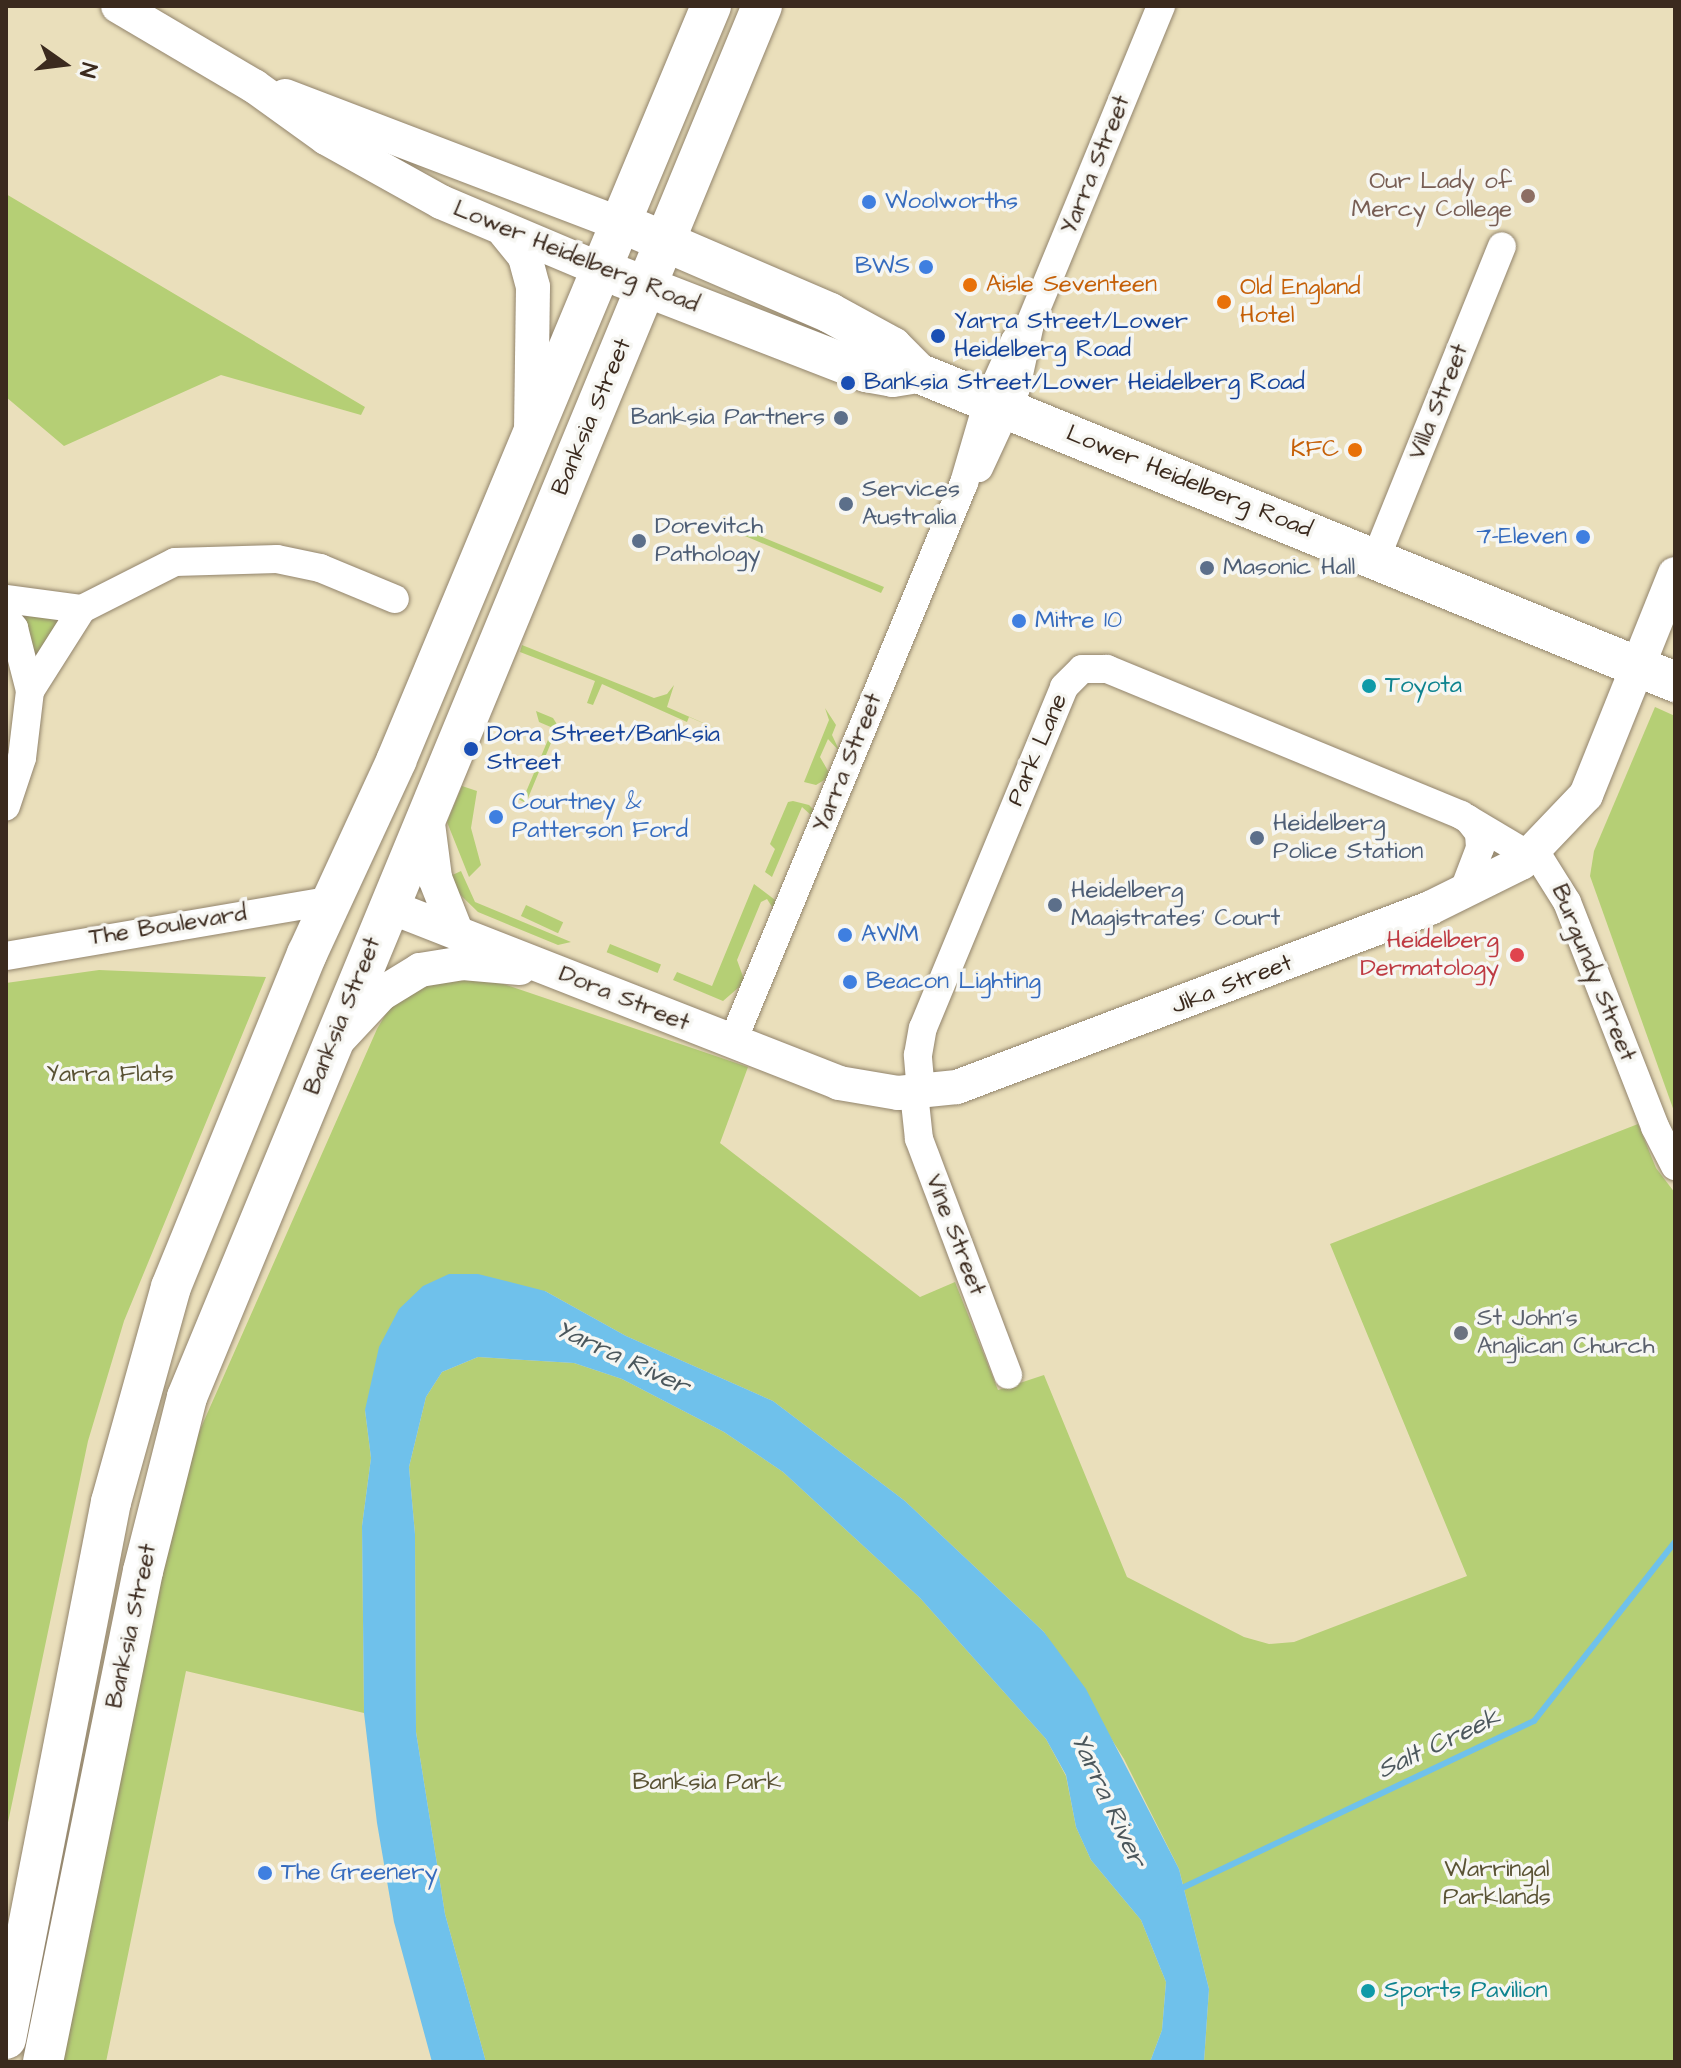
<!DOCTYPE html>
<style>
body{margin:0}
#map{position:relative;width:1681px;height:2068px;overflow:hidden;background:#eadfbb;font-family:"Architects Daughter",sans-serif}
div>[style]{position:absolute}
.green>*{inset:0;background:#b5cf75;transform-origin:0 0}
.water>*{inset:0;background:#6fc1eb}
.stream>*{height:6px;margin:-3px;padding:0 3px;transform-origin:3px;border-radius:3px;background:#6fc1eb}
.roads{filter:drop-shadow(0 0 2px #92846c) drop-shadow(0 0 2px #92846c)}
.minor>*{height:28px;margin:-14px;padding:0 14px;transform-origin:14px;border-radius:14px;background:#fff}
.major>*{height:34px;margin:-17px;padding:0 17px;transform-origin:17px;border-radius:17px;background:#fff}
.highway>*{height:40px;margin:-20px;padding:0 20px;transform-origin:20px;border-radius:20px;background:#fff}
.dots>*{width:22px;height:22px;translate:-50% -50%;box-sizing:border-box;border:4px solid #f6f6f2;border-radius:50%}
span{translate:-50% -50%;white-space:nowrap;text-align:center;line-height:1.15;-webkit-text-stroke:7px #f6f6f2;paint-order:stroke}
.street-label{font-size:24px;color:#3b2a1e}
.education-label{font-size:24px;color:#785e54}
.right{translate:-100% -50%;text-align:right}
.shop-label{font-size:24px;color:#366cbe}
.left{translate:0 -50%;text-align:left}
.food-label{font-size:24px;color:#c56008}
.transit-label{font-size:24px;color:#164399}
.service-label{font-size:24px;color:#4e5e75}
.culture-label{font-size:24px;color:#0d838f}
.health-label{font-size:24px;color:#be3a42}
.park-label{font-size:24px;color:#5a5334}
.worship-label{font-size:24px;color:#5b616d}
.water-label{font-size:26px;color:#4b575c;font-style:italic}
.frame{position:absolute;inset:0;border:8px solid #3b2a1e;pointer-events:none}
.north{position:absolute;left:24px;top:24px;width:80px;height:80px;-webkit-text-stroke:6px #f6f6f2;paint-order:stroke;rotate:104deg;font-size:22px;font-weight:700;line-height:32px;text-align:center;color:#3b2a1e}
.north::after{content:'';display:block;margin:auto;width:28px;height:36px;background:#3b2a1e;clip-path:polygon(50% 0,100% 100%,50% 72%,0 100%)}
</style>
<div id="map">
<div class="green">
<div style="clip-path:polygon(6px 194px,365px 407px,361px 415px,221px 375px,64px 446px,6px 397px)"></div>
<div style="clip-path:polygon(740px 528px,884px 587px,881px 593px,738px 533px)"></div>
<div style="clip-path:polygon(6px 612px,74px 614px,32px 679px)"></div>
<div style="clip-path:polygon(522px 645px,654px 698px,667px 694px,674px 685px,667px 707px,733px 736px,689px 717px,687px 722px,602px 684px,593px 705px,587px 703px,595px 681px,520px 652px)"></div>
<div style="clip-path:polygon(1655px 707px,1675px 716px,1675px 1114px,1590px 876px,1594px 851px)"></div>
<div style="clip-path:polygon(825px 708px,836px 725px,832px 735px,840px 752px,828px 739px,820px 757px,831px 776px,816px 785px,804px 782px,829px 720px)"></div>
<div style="clip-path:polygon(536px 711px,553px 718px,558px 726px,526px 803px,512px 796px,523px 799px,553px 728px,539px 722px)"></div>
<div style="clip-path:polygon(462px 786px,477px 791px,471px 828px,481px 865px,469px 877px,447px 822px)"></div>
<div style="clip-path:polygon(793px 801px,809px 805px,815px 811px,812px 816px,802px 807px,772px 877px,765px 872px,775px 849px,770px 844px,788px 802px)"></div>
<div style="clip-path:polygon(461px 871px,475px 902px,571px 942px,558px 945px,478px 912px,444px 879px)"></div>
<div style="clip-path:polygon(754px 884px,779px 903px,774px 910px,767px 899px,761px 902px,737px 960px,745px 982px,723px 1001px,673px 980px,677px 972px,712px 986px)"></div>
<div style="left:526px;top:905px;width:41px;height:12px;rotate:25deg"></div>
<div style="left:610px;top:944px;width:55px;height:9px;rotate:22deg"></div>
<div style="clip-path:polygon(99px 970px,266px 977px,124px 1321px,88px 1441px,6px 1832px,6px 983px)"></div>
<div style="clip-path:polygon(431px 978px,489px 979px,748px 1067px,720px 1143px,920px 1297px,955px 1282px,998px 1390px,1044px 1375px,1127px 1577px,1244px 1637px,1269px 1644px,1294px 1642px,1467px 1576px,1330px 1244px,1638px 1124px,1656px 1168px,1675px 1193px,1675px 2062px,1204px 2062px,1209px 1989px,1179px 1869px,1124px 1759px,1044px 1632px,905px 1501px,773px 1401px,626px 1336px,545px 1291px,365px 1410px,371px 1458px,362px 1526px,364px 1713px,186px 1671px,106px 2062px,62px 2062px,107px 1825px,188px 1457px,377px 1029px,390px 1007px)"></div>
<div style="clip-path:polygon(478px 1357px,574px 1363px,622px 1379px,724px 1432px,783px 1472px,920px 1598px,1046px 1739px,1066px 1776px,1076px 1827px,1091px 1860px,1141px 1920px,1166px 1982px,1162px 2030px,1150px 2062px,486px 2062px,445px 1914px,416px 1732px,415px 1534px,409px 1467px,426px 1397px,442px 1372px)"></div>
</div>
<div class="water">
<div style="clip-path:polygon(449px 1274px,478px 1274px,545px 1291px,626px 1336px,773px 1401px,905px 1501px,1044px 1632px,1086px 1689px,1179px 1869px,1209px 1989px,1204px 2062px,1150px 2062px,1162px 2030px,1166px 1982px,1141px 1920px,1091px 1860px,1076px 1827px,1066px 1775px,1046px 1739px,920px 1598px,783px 1472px,724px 1432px,622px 1379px,574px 1363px,478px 1357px,442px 1372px,426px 1397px,409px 1467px,415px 1534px,416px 1732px,445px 1914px,486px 2062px,432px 2062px,394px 1922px,377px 1823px,364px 1713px,362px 1526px,371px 1458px,365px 1410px,379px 1347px,399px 1309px,423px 1286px)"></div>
</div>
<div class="stream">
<div style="left:1180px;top:1889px;width:392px;rotate:-25.4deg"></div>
<div style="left:1534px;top:1721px;width:228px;rotate:-51.8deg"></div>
</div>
<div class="roads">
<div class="minor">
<div style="left:979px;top:468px;width:88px;rotate:-65.2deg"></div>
<div style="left:1016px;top:388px;width:66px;rotate:-77.7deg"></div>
<div style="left:1030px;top:324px;width:344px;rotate:-67.6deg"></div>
<div style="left:1376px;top:558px;width:336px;rotate:-68deg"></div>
<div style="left:6px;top:599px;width:77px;rotate:7.5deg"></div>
<div style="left:6px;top:618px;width:13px;rotate:51deg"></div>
<div style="left:14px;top:628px;width:65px;rotate:75.7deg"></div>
<div style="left:30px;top:691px;width:67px;rotate:96.8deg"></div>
<div style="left:22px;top:758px;width:51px;rotate:108.4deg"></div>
<div style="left:30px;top:691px;width:97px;rotate:-57.6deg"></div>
<div style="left:82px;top:609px;width:104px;rotate:-26.8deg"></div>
<div style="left:175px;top:562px;width:102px;rotate:-1.7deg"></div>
<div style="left:277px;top:559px;width:44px;rotate:11.8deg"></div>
<div style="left:320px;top:568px;width:81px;rotate:22.5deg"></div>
<div style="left:1535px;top:851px;width:60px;rotate:57.9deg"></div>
<div style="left:1567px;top:902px;width:242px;rotate:68.6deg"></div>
<div style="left:1655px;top:1127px;width:44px;rotate:62.9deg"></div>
<div style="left:1462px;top:895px;width:50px;rotate:-69deg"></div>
<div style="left:1480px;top:848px;width:15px;rotate:-94deg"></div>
<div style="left:1479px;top:833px;width:18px;rotate:-128deg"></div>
<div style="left:6px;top:956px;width:331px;rotate:-9.7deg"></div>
<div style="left:732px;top:1043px;width:606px;rotate:-67.5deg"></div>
<div style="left:964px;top:483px;width:85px;rotate:-73.7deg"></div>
<div style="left:988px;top:401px;width:66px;rotate:-65.8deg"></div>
<div style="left:1015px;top:341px;width:23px;rotate:-49deg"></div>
<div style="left:921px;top:1092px;width:37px;rotate:-95deg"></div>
<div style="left:918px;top:1055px;width:27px;rotate:-80deg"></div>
<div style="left:923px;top:1028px;width:369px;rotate:-67.5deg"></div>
<div style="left:1064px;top:687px;width:25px;rotate:-45deg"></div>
<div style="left:1082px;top:669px;width:25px"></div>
<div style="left:1107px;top:669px;width:383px;rotate:22.4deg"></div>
<div style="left:1461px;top:815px;width:80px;rotate:30.7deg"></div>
<div style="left:914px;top:1093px;width:46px;rotate:83.8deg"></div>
<div style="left:919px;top:1139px;width:252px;rotate:69.3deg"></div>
</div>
<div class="major">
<div style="left:118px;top:6px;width:158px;rotate:30.5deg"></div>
<div style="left:254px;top:86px;width:89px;rotate:35.8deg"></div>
<div style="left:326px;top:138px;width:132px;rotate:29.1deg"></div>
<div style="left:441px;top:202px;width:175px;rotate:22.9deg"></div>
<div style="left:285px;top:96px;width:360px;rotate:20.9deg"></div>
<div style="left:505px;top:232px;width:32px;rotate:51deg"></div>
<div style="left:525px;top:257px;width:31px;rotate:75deg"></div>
<div style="left:533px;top:287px;width:140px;rotate:90.8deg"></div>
<div style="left:427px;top:816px;width:63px;rotate:82.6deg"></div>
<div style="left:435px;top:878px;width:57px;rotate:68.4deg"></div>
<div style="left:388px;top:906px;width:484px;rotate:21.4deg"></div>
<div style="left:839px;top:1083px;width:60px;rotate:9.6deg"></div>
<div style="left:898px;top:1093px;width:59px;rotate:-5.8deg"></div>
<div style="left:957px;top:1087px;width:506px;rotate:-20.73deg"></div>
<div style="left:1430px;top:908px;width:102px;rotate:-26.3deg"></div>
<div style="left:1521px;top:863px;width:94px;rotate:-46.3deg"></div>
<div style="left:1586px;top:795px;width:238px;rotate:-68.1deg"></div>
<div style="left:340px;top:1038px;width:60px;rotate:-47deg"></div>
<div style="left:381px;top:994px;width:46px;rotate:-31.6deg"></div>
<div style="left:420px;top:970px;width:44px;rotate:-9.2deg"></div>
<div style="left:463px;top:963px;width:57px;rotate:5deg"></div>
</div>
<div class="highway">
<div style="left:640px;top:231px;width:207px;rotate:23.3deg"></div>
<div style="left:830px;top:313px;width:71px;rotate:28.7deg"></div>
<div style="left:892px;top:347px;width:37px;rotate:45deg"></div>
<div style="left:918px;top:373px;width:818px;rotate:22.2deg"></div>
<div style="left:621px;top:277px;width:263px;rotate:21.2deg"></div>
<div style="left:866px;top:372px;width:27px;rotate:10deg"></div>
<div style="left:893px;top:377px;width:25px;rotate:-9deg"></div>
<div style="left:6px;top:2039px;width:547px;rotate:-78.94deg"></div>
<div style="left:111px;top:1502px;width:223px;rotate:-74.4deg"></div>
<div style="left:171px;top:1287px;width:360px;rotate:-67.8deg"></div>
<div style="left:307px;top:954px;width:213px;rotate:-65.2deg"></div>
<div style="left:396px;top:761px;width:818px;rotate:-67.35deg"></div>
<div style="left:43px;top:2062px;width:501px;rotate:-78.49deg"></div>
<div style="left:143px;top:1571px;width:179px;rotate:-75.8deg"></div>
<div style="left:187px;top:1397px;width:1505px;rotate:-67.54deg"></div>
</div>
</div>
<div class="dots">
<div style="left:1528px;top:196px;background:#8d6e63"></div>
<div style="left:869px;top:202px;background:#3f7fe0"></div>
<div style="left:926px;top:267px;background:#3f7fe0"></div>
<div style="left:970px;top:285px;background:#e8710a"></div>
<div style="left:1224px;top:302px;background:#e8710a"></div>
<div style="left:938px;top:336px;background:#1a4fb4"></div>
<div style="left:848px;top:383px;background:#1a4fb4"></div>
<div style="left:841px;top:418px;background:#5c6f8a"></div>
<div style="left:1355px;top:450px;background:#e8710a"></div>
<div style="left:846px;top:504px;background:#5c6f8a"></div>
<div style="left:1583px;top:537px;background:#3f7fe0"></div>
<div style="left:639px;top:541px;background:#5c6f8a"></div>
<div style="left:1207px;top:568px;background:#5c6f8a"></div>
<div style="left:1019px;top:621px;background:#3f7fe0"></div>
<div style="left:1369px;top:686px;background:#0f9aa8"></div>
<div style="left:471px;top:749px;background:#1a4fb4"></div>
<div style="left:496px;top:817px;background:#3f7fe0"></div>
<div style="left:1257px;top:838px;background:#5c6f8a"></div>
<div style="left:1055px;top:905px;background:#5c6f8a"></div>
<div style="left:845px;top:935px;background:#3f7fe0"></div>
<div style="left:1517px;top:955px;background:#e0444e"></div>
<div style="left:850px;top:982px;background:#3f7fe0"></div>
<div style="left:1461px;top:1333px;background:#6b7280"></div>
<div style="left:265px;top:1873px;background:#3f7fe0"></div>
<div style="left:1368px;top:1991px;background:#0f9aa8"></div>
</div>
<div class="street-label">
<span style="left:1096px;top:165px;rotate:-68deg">Yarra Street</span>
<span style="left:576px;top:257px;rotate:22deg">Lower Heidelberg Road</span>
<span style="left:1439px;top:402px;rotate:-68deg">Villa Street</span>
<span style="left:592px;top:417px;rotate:-67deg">Banksia Street</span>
<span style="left:1189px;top:482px;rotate:22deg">Lower Heidelberg Road</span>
<span style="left:1038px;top:750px;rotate:-67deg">Park Lane</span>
<span style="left:848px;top:763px;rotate:-68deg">Yarra Street</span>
<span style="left:168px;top:926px;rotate:-9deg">The Boulevard</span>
<span style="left:1593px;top:973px;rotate:68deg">Burgundy Street</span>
<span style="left:1232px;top:985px;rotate:-21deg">Jika Street</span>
<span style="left:624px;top:999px;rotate:22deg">Dora Street</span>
<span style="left:343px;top:1016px;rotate:-68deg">Banksia Street</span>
<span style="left:955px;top:1235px;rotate:69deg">Vine Street</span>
<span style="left:132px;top:1626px;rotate:-78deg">Banksia Street</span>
</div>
<div class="education-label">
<span class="right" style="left:1512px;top:196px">Our Lady of<br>Mercy College</span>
</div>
<div class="shop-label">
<span class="left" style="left:885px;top:202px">Woolworths</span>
<span class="right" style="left:910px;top:267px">BWS</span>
<span class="right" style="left:1567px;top:537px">7-Eleven</span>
<span class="left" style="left:1035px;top:621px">Mitre 10</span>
<span class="left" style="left:512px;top:817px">Courtney &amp;<br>Patterson Ford</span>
<span class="left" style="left:861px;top:935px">AWM</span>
<span class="left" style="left:866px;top:982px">Beacon Lighting</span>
<span class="left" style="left:281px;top:1873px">The Greenery</span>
</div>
<div class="food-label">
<span class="left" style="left:986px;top:285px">Aisle Seventeen</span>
<span class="left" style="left:1240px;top:302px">Old England<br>Hotel</span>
<span class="right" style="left:1339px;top:450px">KFC</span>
</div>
<div class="transit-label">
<span class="left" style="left:954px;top:336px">Yarra Street/Lower<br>Heidelberg Road</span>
<span class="left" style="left:864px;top:383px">Banksia Street/Lower Heidelberg Road</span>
<span class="left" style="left:487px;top:749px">Dora Street/Banksia<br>Street</span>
</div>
<div class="service-label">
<span class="right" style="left:825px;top:418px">Banksia Partners</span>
<span class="left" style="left:862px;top:504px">Services<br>Australia</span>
<span class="left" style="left:655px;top:541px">Dorevitch<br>Pathology</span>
<span class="left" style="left:1223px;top:568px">Masonic Hall</span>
<span class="left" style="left:1273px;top:838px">Heidelberg<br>Police Station</span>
<span class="left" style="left:1071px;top:905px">Heidelberg<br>Magistrates' Court</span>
</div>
<div class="culture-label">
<span class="left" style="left:1385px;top:686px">Toyota</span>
<span class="left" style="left:1384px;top:1991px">Sports Pavilion</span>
</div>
<div class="health-label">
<span class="right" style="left:1499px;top:955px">Heidelberg<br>Dermatology</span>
</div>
<div class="park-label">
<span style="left:110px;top:1075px">Yarra Flats</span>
<span style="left:707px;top:1783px">Banksia Park</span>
<span style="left:1497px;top:1884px">Warringal<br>Parklands</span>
</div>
<div class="worship-label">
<span class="left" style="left:1477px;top:1333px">St John's<br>Anglican Church</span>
</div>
<div class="water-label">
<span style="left:622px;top:1358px;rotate:25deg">Yarra River</span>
<span style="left:1439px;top:1744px;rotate:-25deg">Salt Creek</span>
<span style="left:1108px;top:1800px;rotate:65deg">Yarra River</span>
</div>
<div class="frame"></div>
<div class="north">N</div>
</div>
